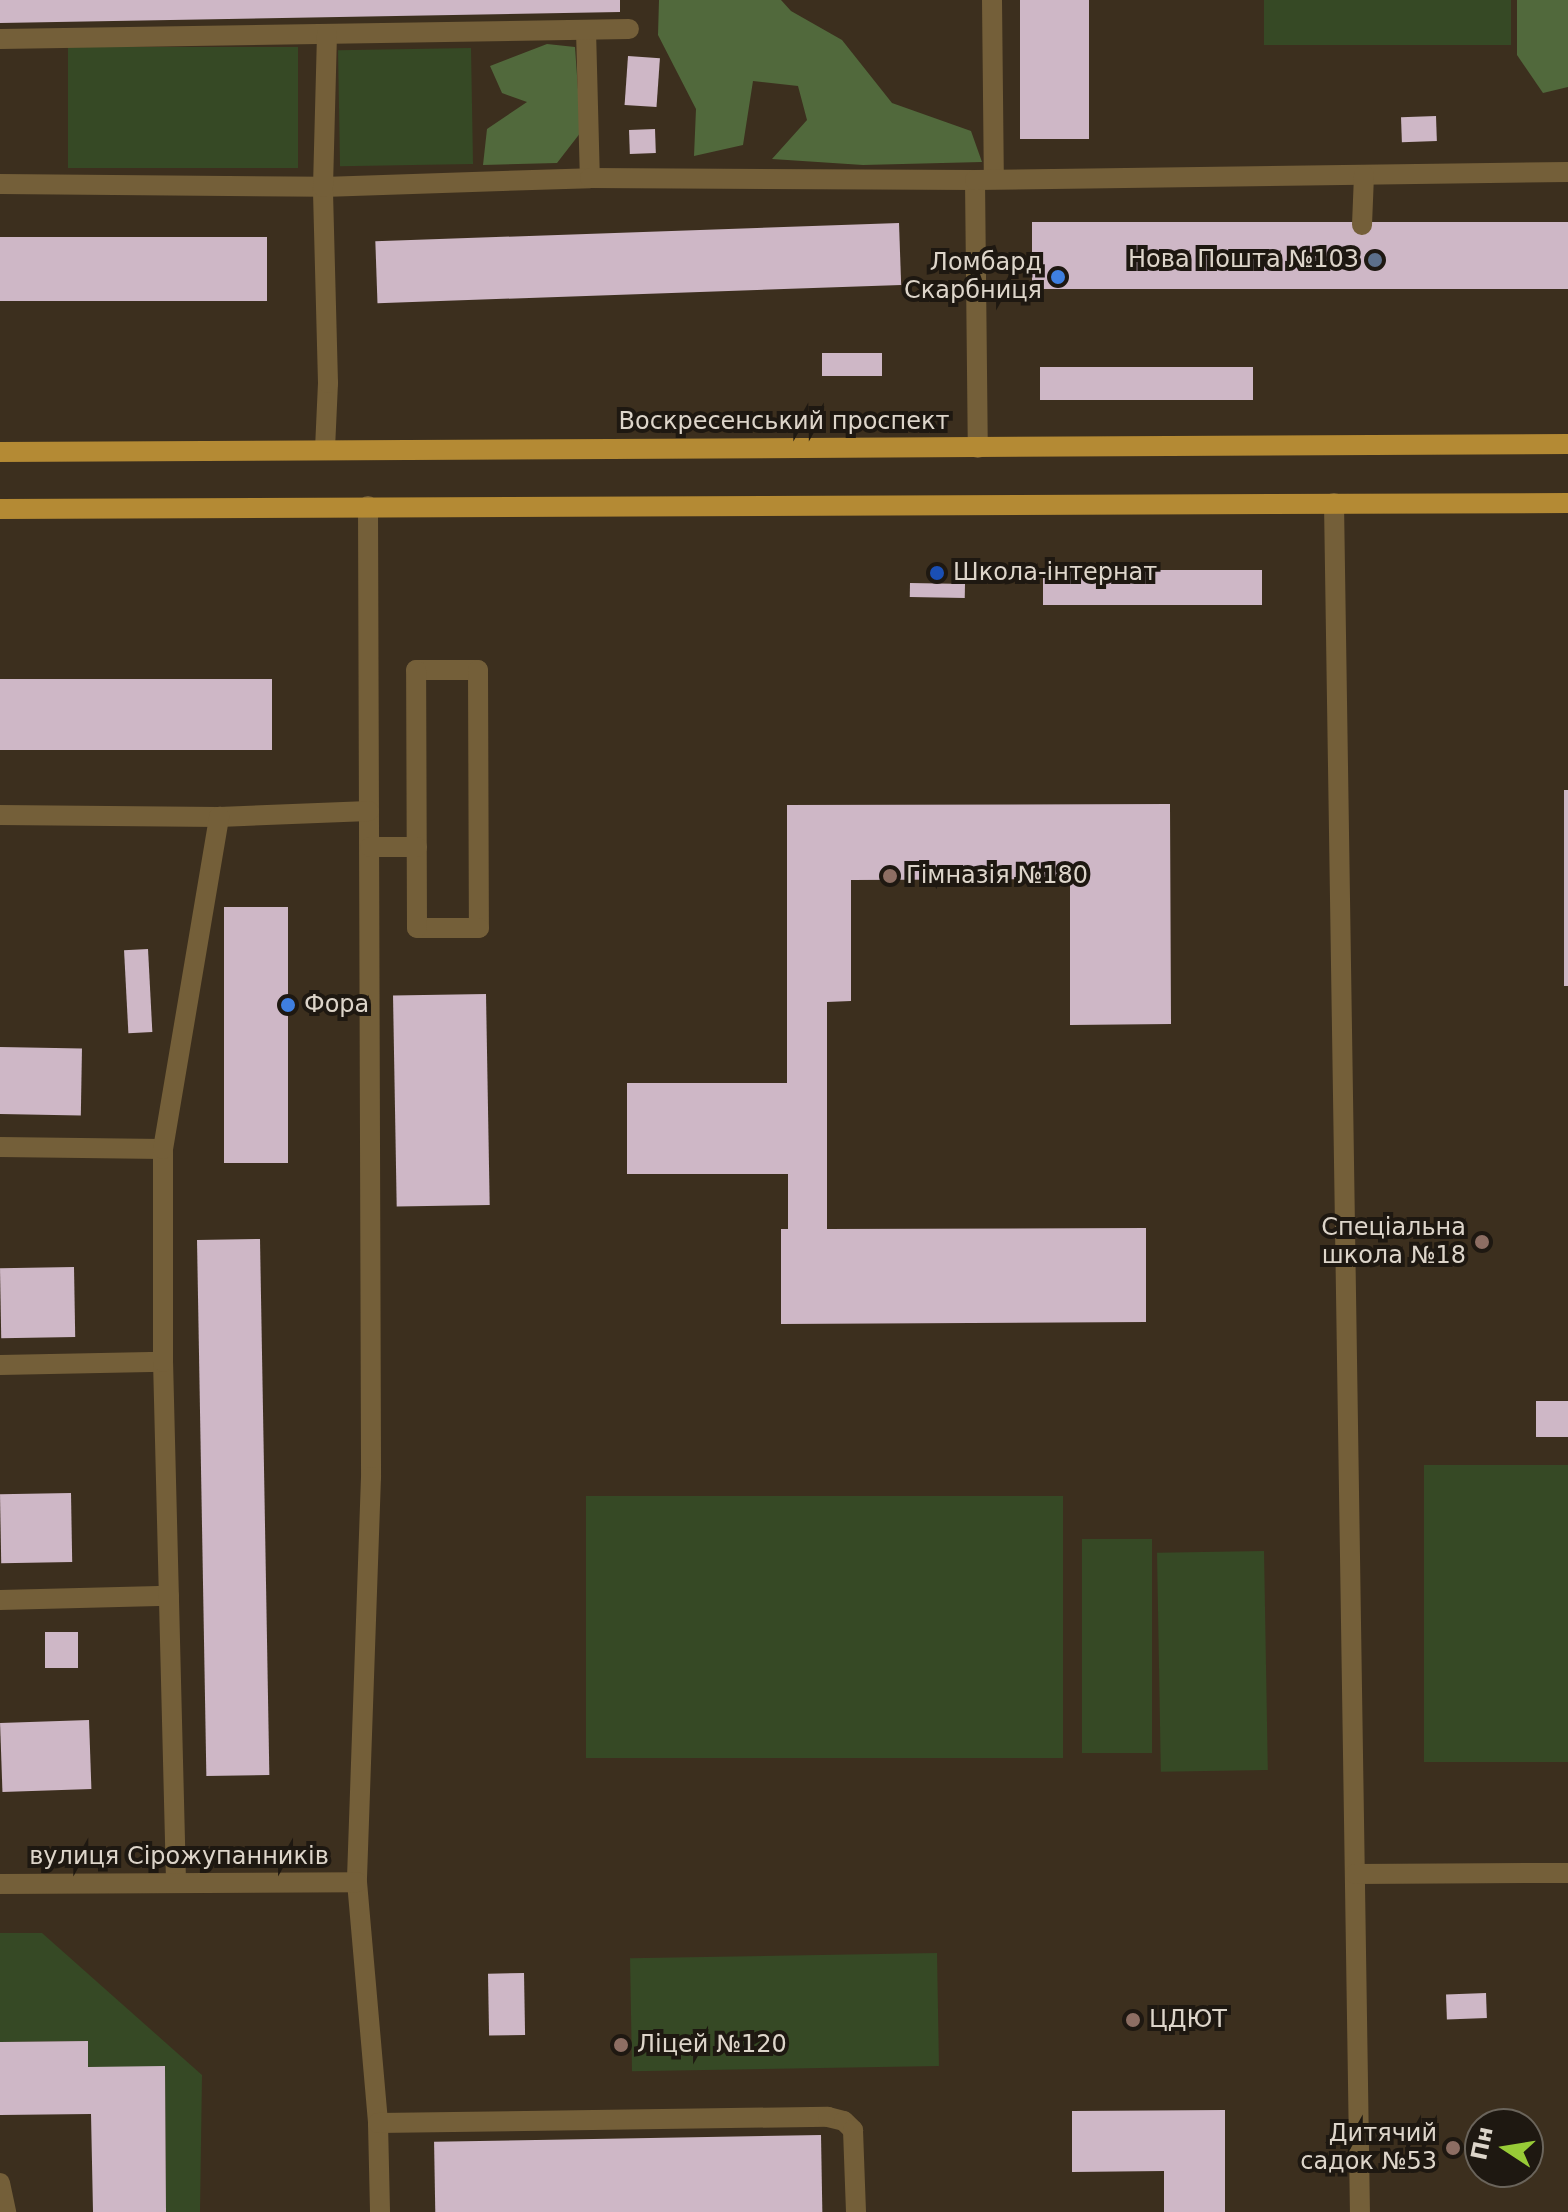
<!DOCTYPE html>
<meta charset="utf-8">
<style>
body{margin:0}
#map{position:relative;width:1568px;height:2212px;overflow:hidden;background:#3c2f1e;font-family:"DejaVu Sans",sans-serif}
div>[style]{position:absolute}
.green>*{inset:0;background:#364925;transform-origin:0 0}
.forest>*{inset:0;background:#51693c}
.building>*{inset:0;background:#ceb7c6;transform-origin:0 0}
.minor>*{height:20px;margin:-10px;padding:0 10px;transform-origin:10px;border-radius:10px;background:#745f39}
.major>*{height:20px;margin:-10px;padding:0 10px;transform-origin:10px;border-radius:10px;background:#b48a34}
.dots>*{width:22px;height:22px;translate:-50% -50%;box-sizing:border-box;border:4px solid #1e1811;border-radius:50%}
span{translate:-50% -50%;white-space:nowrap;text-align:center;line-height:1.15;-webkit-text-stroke:8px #1e1811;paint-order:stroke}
.poi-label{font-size:24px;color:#ddd5ca}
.right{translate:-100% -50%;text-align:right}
.left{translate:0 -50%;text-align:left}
.street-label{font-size:24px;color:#ddd5ca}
.north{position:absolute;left:1464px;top:2108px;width:80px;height:80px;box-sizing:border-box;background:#1e1811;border:2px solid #6a645b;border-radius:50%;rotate:282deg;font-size:22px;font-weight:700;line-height:32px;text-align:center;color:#ddd5ca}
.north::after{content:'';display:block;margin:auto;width:28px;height:36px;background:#98cb37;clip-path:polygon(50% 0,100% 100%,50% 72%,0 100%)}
</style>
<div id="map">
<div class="green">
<div style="left:1264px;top:0;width:247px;height:45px"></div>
<div style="left:298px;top:47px;width:121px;height:230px;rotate:90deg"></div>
<div style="left:471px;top:48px;width:116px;height:133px;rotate:89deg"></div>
<div style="left:1568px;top:1465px;width:297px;height:144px;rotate:90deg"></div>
<div style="left:1063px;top:1496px;width:262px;height:477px;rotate:90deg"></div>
<div style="left:1082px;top:1539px;width:70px;height:214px"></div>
<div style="left:1264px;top:1551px;width:219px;height:107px;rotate:89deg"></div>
<div style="clip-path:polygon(0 1933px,42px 1933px,202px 2075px,200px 2212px,166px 2212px,165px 2067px,88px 2067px,88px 2041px,0 2042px)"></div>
<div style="left:937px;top:1953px;width:113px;height:307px;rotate:89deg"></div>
</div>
<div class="forest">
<div style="clip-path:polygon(659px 0,781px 0,791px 11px,842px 40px,892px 103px,971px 131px,982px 162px,863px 165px,772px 159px,807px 120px,798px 86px,753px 81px,743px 145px,694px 156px,696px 109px,658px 35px)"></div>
<div style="clip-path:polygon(1517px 0,1568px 0,1568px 87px,1543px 93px,1517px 55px)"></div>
<div style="clip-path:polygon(547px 44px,575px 47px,581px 132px,557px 163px,483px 165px,487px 129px,527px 102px,502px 93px,490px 66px)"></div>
</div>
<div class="building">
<div style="clip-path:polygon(0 0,620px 0,620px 12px,0 23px)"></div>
<div style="left:1020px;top:0;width:69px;height:139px"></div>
<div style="left:628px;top:56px;width:32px;height:49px;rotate:4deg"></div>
<div style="left:1436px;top:116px;width:25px;height:35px;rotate:88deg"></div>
<div style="left:655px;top:129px;width:24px;height:26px;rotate:88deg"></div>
<div style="left:1568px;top:222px;width:67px;height:536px;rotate:90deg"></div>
<div style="left:899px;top:223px;width:62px;height:524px;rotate:88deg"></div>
<div style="left:0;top:237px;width:267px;height:64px"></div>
<div style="left:882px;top:353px;width:23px;height:60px;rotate:90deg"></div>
<div style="left:1253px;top:367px;width:33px;height:213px;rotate:90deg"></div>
<div style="left:1043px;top:570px;width:219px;height:35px"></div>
<div style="left:910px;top:583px;width:55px;height:14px;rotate:1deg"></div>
<div style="left:0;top:679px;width:272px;height:71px"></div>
<div style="left:1564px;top:790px;width:4px;height:196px"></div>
<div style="clip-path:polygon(1170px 804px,1171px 1024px,1070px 1025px,1070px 879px,851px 880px,851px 1001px,827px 1002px,827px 1229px,1146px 1228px,1146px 1322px,781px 1324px,781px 1229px,788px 1229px,788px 1174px,627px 1174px,627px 1083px,787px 1083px,787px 805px)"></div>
<div style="left:224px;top:907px;width:64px;height:256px"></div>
<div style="left:148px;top:949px;width:83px;height:24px;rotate:87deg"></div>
<div style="left:486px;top:994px;width:211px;height:93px;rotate:89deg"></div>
<div style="left:0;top:1047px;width:82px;height:67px;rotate:1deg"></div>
<div style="left:260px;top:1239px;width:536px;height:63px;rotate:89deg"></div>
<div style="left:74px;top:1267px;width:70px;height:74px;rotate:89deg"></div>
<div style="left:1568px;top:1401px;width:36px;height:32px;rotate:90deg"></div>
<div style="left:71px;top:1493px;width:69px;height:71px;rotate:89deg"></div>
<div style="left:45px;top:1632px;width:33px;height:36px"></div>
<div style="left:89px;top:1720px;width:69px;height:89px;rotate:88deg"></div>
<div style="left:524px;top:1973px;width:62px;height:36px;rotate:89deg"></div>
<div style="left:1486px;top:1993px;width:25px;height:40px;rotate:88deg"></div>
<div style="clip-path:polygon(88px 2041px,88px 2067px,165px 2066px,166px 2212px,93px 2212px,91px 2114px,0 2115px,0 2042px)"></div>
<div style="clip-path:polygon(1225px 2110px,1225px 2212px,1164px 2212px,1164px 2171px,1072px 2172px,1072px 2111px)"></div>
<div style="left:821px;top:2135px;width:77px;height:387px;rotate:89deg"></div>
</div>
<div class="minor">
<div style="left:992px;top:0;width:179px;rotate:89.4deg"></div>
<div style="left:586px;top:30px;width:148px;rotate:88.5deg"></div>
<div style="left:0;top:39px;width:629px;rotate:-0.91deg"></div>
<div style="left:975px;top:180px;width:268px;rotate:89.4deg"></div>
<div style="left:0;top:184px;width:323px;rotate:0.5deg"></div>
<div style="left:323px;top:187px;width:267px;rotate:-1.9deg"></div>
<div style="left:590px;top:178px;width:385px;rotate:0.3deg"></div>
<div style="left:975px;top:180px;width:593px;rotate:-0.77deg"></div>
<div style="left:1362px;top:225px;width:50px;rotate:-87.7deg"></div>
<div style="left:325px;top:449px;width:66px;rotate:-87.4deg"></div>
<div style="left:328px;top:383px;width:196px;rotate:-91.5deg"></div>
<div style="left:323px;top:187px;width:153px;rotate:-88.5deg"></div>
<div style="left:1334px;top:503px;width:1709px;rotate:89.13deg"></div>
<div style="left:368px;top:506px;width:971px;rotate:89.82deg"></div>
<div style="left:371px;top:1477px;width:405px;rotate:92deg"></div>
<div style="left:357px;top:1882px;width:242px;rotate:85deg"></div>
<div style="left:378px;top:2123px;width:89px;rotate:88.7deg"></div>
<div style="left:416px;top:670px;width:62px"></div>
<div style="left:478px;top:670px;width:258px;rotate:89.8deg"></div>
<div style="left:479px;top:928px;width:62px;rotate:180deg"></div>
<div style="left:417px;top:928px;width:258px;rotate:-90.2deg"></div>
<div style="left:0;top:815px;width:219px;rotate:0.5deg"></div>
<div style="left:219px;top:817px;width:150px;rotate:-2.3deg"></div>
<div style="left:370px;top:847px;width:47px"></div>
<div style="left:0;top:1147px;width:163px;rotate:0.7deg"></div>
<div style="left:0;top:1365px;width:163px;rotate:-1.1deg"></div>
<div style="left:0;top:1600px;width:169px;rotate:-1.4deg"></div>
<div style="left:1355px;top:1874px;width:213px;rotate:-0.3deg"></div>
<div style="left:176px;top:1881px;width:519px;rotate:-91.43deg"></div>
<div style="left:163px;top:1362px;width:213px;rotate:-90deg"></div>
<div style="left:163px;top:1149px;width:337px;rotate:-80.4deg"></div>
<div style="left:0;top:1884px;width:357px;rotate:-0.3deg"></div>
<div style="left:378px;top:2123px;width:450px;rotate:-0.8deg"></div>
<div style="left:828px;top:2117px;width:16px;rotate:14deg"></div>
<div style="left:844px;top:2121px;width:13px;rotate:45deg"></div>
<div style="left:853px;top:2130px;width:82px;rotate:87.9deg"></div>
<div style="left:0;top:2183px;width:30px;rotate:78deg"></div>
</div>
<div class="major">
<div style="left:0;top:452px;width:1568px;rotate:-0.29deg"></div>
<div style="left:0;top:509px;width:1568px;rotate:-0.22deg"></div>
</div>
<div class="dots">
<div style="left:1375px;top:260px;background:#5c6f8a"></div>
<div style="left:1058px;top:277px;background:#3f7fe0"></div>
<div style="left:937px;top:573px;background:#1a4fb4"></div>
<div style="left:890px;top:876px;background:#8d6e63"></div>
<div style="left:288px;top:1005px;background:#3f7fe0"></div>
<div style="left:1482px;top:1242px;background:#8d6e63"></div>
<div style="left:1133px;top:2020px;background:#8d6e63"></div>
<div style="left:621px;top:2045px;background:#8d6e63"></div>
<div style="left:1453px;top:2148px;background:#8d6e63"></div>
</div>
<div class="poi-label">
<span class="right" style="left:1359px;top:260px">Нова Пошта №103</span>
<span class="right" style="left:1042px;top:277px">Ломбард<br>Скарбниця</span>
<span class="left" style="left:953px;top:573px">Школа-інтернат</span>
<span class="left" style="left:906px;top:876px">Гімназія №180</span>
<span class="left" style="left:304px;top:1005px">Фора</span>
<span class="right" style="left:1466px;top:1242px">Спеціальна<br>школа №18</span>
<span class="left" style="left:1149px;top:2020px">ЦДЮТ</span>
<span class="left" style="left:637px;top:2045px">Ліцей №120</span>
<span class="right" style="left:1437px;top:2148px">Дитячий<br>садок №53</span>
</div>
<div class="street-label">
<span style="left:784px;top:422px">Воскресенський проспект</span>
<span style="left:179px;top:1857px">вулиця Сірожупанників</span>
</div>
<div class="north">Пн</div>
</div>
